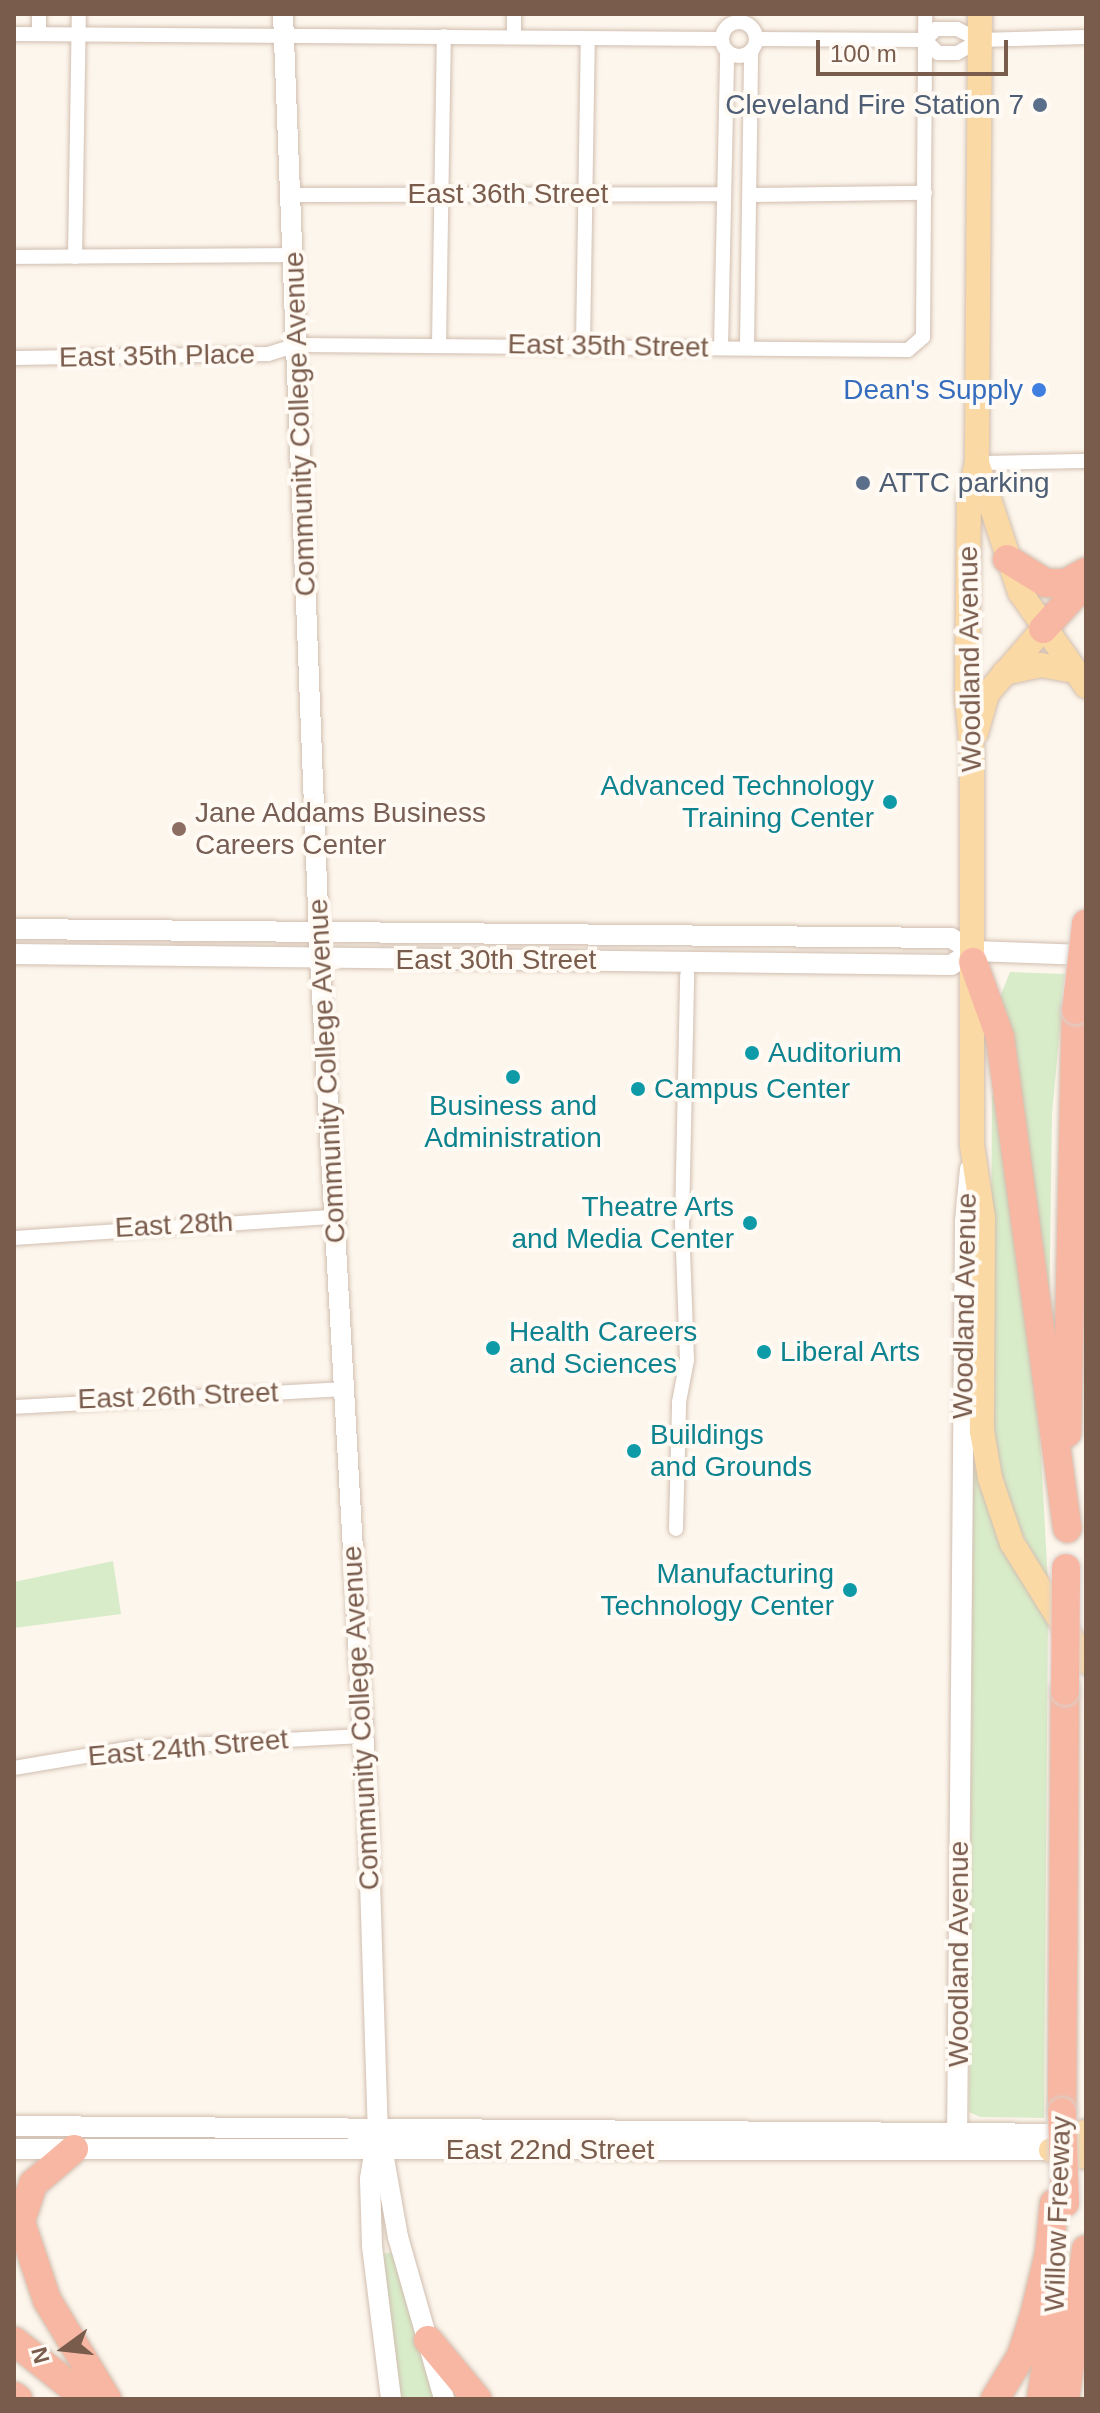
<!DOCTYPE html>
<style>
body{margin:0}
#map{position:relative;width:1100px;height:2413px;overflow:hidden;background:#fdf6ec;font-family:Arial,sans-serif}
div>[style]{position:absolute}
.green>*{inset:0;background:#d8ecc9}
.roads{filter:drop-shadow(0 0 2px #d1beb0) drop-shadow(0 0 2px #d1beb0)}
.street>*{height:14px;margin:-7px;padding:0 7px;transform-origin:7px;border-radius:7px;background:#fff}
.street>.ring{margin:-7px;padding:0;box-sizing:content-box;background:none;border:14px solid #fff;border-radius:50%}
.secondary>*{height:20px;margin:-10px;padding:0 10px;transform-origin:10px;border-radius:10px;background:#fff}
.primary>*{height:24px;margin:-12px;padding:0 12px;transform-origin:12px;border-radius:12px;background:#fbd9a5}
.highway>*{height:28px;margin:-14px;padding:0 14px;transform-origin:14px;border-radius:14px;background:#f7b7a3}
.bridges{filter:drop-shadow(0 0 2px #dad1cd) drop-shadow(0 0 2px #dad1cd)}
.highway-bridge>*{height:28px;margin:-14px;padding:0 14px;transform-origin:14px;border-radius:14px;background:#f7b7a3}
.dots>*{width:22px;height:22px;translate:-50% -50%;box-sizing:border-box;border:4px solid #fffaf3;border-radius:50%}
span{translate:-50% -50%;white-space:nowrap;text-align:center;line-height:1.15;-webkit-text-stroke:8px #fffaf3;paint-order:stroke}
.service-label{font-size:28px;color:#4e5e75}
.right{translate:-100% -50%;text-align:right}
.left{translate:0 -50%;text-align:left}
.street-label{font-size:28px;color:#7a5c4d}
.shop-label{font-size:28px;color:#366cbe}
.culture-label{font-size:28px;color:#0d838f}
.education-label{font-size:28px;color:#785e54}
.frame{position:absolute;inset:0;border:16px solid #7a5c4d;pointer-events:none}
.north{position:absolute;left:24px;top:2309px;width:80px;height:80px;-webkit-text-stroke:6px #fffaf3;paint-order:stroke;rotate:255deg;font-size:22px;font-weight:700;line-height:32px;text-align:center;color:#7a5c4d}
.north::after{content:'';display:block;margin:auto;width:28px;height:36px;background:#7a5c4d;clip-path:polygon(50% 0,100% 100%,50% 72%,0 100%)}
.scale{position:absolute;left:816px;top:40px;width:192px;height:36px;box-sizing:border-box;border:4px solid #7a5c4d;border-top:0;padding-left:10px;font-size:24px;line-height:28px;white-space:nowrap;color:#7a5c4d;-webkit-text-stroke:6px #fffaf3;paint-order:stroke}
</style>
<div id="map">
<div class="green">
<div style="clip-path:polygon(1010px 972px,1065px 974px,1052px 1114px,1049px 1327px,1000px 997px)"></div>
<div style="clip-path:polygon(992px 1095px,998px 1095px,1040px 1436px,1048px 1582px,1017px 1524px,997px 1462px,990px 1398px)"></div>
<div style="clip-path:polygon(973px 1471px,978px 1471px,1048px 1619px,1044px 2118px,980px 2117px,969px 2112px)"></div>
<div style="clip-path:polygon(113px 1561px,121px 1614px,14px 1628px,14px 1582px)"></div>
<div style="clip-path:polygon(392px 2252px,436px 2399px,398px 2399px,383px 2254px)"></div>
</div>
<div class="roads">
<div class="street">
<div class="ring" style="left:722px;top:22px;width:20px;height:20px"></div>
<div style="left:14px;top:34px;width:708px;rotate:0.4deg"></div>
<div style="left:39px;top:34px;width:20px;rotate:-90deg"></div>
<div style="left:514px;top:37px;width:23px;rotate:-90deg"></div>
<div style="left:756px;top:39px;width:169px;rotate:0.3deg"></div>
<div style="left:925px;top:40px;width:16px;rotate:-45deg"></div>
<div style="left:936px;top:29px;width:21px"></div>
<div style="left:957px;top:29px;width:25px;rotate:26deg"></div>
<div style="left:925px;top:40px;width:18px;rotate:45deg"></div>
<div style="left:938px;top:53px;width:19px"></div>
<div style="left:957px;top:53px;width:26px;rotate:-29deg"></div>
<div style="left:980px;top:40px;width:106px;rotate:-1.6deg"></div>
<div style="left:291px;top:195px;width:433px;rotate:-0.1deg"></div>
<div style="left:751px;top:195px;width:174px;rotate:-0.7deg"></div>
<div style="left:14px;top:257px;width:280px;rotate:-0.4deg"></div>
<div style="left:75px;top:257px;width:243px;rotate:-89.1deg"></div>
<div style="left:439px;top:345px;width:309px;rotate:-89.1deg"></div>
<div style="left:583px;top:345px;width:306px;rotate:-89.1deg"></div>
<div style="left:721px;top:347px;width:296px;rotate:-88.8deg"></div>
<div style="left:747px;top:347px;width:296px;rotate:-89.2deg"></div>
<div style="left:14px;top:358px;width:254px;rotate:-0.9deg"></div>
<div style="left:268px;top:354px;width:31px;rotate:-17deg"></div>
<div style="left:298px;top:345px;width:610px;rotate:0.47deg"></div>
<div style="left:908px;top:350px;width:20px;rotate:-41deg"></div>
<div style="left:923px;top:337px;width:323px;rotate:-89.6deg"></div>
<div style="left:977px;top:463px;width:109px;rotate:-1.1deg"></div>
<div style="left:14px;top:1238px;width:321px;rotate:-3.8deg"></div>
<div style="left:14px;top:1407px;width:329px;rotate:-3.1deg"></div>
<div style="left:676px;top:1529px;width:127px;rotate:-88.6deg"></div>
<div style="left:679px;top:1402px;width:43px;rotate:-79.2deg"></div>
<div style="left:687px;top:1360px;width:138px;rotate:-92.1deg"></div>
<div style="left:682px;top:1222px;width:247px;rotate:-88.8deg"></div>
<div style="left:14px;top:1768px;width:120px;rotate:-9.6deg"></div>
<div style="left:132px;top:1748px;width:231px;rotate:-3deg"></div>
</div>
<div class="secondary">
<div style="left:283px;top:14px;width:947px;rotate:87.76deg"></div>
<div style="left:320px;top:960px;width:859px;rotate:86.8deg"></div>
<div style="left:368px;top:1818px;width:310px;rotate:88.2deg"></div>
<div style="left:378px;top:2128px;width:52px;rotate:98.9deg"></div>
<div style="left:370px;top:2179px;width:67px;rotate:88.3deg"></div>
<div style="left:372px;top:2246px;width:154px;rotate:82.9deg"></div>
<div style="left:14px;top:929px;width:937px;rotate:0.55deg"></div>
<div style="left:951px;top:938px;width:26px;rotate:31deg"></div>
<div style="left:973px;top:951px;width:113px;rotate:2deg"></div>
<div style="left:14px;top:954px;width:937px;rotate:0.67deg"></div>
<div style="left:951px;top:965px;width:26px;rotate:-32deg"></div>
<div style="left:14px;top:2126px;width:1060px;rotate:0.43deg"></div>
<div style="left:380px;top:2136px;width:103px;rotate:79.9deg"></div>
<div style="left:398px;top:2237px;width:168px;rotate:74.1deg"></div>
<div style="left:957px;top:2145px;width:924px;rotate:-89.5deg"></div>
<div style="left:965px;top:1221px;width:52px;rotate:-84.5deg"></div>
<div style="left:14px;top:2149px;width:1052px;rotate:0.05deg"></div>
</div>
<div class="primary">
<div style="left:980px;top:14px;width:449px;rotate:90.4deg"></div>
<div style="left:977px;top:463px;width:37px;rotate:103deg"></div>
<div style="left:969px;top:499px;width:199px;rotate:90.6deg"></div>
<div style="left:967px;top:698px;width:53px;rotate:84.6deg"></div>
<div style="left:972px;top:751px;width:394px;rotate:90deg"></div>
<div style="left:972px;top:1145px;width:74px;rotate:81.4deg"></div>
<div style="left:983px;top:1218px;width:213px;rotate:90.3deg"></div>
<div style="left:982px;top:1431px;width:48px;rotate:80.3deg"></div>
<div style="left:990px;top:1478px;width:69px;rotate:71.3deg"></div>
<div style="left:1012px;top:1543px;width:140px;rotate:58.1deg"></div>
<div style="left:977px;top:463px;width:136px;rotate:71.6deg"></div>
<div style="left:1020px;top:592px;width:115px;rotate:54.9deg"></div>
<div style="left:1004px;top:673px;width:38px;rotate:-12deg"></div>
<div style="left:1041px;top:665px;width:34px;rotate:10deg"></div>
<div style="left:976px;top:733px;width:41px;rotate:-74.2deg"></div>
<div style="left:987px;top:694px;width:86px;rotate:-49.3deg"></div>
<div style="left:1077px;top:2134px;width:9px;rotate:-13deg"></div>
<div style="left:1051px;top:2150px;width:36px;rotate:11deg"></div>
</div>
<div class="highway">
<div style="left:1007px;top:559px;width:46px;rotate:31.6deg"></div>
<div style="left:1046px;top:583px;width:20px"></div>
<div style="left:1066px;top:583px;width:23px;rotate:-29deg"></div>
<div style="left:1043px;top:629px;width:64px;rotate:-47.5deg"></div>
<div style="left:973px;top:962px;width:80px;rotate:70.2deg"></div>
<div style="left:1000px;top:1037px;width:496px;rotate:82.2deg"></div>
<div style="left:1067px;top:1433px;width:423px;rotate:-88.8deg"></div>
<div style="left:1062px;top:2112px;width:421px;rotate:-89.6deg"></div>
<div style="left:14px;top:2202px;width:103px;rotate:71.4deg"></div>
<div style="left:47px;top:2300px;width:116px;rotate:58.8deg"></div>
<div style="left:20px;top:2224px;width:42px;rotate:-72deg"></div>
<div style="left:33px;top:2184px;width:54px;rotate:-40.5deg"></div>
<div style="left:428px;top:2340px;width:77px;rotate:50.3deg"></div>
<div style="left:14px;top:2341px;width:93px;rotate:38.5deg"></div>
<div style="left:14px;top:2396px;width:5px;rotate:37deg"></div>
<div style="left:995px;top:2399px;width:50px;rotate:-58.8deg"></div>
<div style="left:1021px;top:2356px;width:38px;rotate:-72deg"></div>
<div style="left:1033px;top:2320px;width:68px;rotate:-76.4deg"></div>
<div style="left:1049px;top:2254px;width:51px;rotate:-84.4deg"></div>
<div style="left:1041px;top:2399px;width:120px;rotate:-81.4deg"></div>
<div style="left:1065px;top:2399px;width:151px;rotate:-82deg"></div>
</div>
</div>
<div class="bridges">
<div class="highway-bridge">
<div style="left:1076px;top:1010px;width:87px;rotate:-83.4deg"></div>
<div style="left:1065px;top:1691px;width:123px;rotate:-89.5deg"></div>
<div style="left:1062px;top:2112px;width:91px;rotate:88.1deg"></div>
</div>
</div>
<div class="dots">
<div style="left:1040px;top:105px;background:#5c6f8a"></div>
<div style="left:1039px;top:390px;background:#3f7fe0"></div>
<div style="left:863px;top:483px;background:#5c6f8a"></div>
<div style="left:890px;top:802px;background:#0f9aa8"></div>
<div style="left:179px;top:829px;background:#8d6e63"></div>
<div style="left:752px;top:1053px;background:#0f9aa8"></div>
<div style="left:513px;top:1077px;background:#0f9aa8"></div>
<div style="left:638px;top:1089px;background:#0f9aa8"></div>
<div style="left:750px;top:1223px;background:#0f9aa8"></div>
<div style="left:493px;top:1348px;background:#0f9aa8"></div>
<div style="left:764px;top:1352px;background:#0f9aa8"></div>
<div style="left:634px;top:1451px;background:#0f9aa8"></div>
<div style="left:850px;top:1590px;background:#0f9aa8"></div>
</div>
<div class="service-label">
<span class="right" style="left:1024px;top:105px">Cleveland Fire Station 7</span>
<span class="left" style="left:879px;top:483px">ATTC parking</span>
</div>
<div class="street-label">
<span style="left:508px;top:194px">East 36th Street</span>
<span style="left:608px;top:346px;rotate:1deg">East 35th Street</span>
<span style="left:157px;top:356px;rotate:-1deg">East 35th Place</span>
<span style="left:300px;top:424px;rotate:-92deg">Community College Avenue</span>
<span style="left:970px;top:659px;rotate:-91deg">Woodland Avenue</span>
<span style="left:496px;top:960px">East 30th Street</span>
<span style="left:327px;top:1071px;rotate:-93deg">Community College Avenue</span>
<span style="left:174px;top:1225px;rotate:-3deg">East 28th</span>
<span style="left:965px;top:1306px;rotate:-89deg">Woodland Avenue</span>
<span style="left:178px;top:1396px;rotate:-2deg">East 26th Street</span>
<span style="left:361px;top:1718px;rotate:-93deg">Community College Avenue</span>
<span style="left:188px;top:1748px;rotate:-5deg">East 24th Street</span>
<span style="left:959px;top:1954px;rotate:-90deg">Woodland Avenue</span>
<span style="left:550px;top:2150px">East 22nd Street</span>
<span style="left:1058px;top:2214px;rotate:-88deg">Willow Freeway</span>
</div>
<div class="shop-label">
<span class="right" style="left:1023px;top:390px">Dean's Supply</span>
</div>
<div class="culture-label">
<span class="right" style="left:874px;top:802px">Advanced Technology<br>Training Center</span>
<span class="left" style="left:768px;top:1053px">Auditorium</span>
<span class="left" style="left:654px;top:1089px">Campus Center</span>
<span style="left:513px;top:1122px">Business and<br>Administration</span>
<span class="right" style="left:734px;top:1223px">Theatre Arts<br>and Media Center</span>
<span class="left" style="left:509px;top:1348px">Health Careers<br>and Sciences</span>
<span class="left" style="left:780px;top:1352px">Liberal Arts</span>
<span class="left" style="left:650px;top:1451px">Buildings<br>and Grounds</span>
<span class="right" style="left:834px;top:1590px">Manufacturing<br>Technology Center</span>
</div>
<div class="education-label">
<span class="left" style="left:195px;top:829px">Jane Addams Business<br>Careers Center</span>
</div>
<div class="frame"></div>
<div class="north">N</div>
<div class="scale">100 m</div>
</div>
